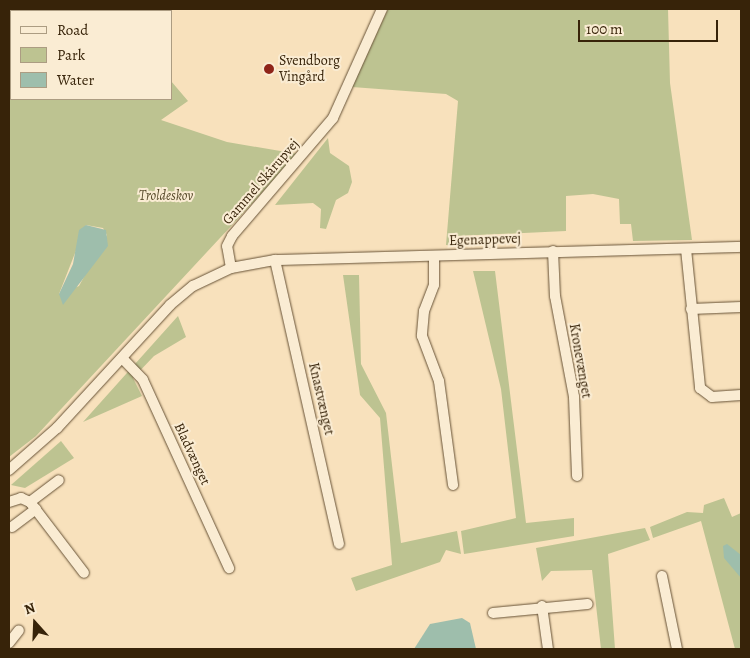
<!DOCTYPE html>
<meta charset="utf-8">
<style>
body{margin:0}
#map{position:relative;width:750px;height:658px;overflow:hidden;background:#f8e1bc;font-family:Alegreya,serif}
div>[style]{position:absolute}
.green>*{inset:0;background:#bdc391}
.water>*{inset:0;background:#9ebeac}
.roads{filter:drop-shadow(0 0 1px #675236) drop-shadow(0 0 1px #675236)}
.street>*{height:10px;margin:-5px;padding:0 5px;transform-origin:5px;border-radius:5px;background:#faecd3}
.dots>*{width:14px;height:14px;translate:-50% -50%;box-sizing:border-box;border:2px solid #faecd3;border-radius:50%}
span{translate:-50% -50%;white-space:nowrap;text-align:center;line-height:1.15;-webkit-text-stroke:4px #faecd3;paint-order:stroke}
.poi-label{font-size:14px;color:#372309}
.left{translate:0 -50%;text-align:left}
.street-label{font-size:14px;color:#372309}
.park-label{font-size:14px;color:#584b2b;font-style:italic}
.frame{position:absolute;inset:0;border:10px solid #372309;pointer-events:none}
.legend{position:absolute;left:10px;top:10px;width:162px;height:90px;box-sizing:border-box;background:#faecd3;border:1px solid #ac9c82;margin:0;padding:6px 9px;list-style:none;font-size:15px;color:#372309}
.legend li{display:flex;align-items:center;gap:10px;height:25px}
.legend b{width:25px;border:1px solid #ac9c82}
.north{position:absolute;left:10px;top:598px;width:50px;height:50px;-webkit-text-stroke:4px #faecd3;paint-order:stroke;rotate:340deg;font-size:14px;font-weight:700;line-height:20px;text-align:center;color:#372309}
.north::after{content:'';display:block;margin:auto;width:18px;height:22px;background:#372309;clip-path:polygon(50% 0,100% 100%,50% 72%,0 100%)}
.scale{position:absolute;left:578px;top:20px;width:140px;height:22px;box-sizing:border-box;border:2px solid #372309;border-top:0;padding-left:6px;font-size:15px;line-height:18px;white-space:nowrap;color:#372309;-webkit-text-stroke:4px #faecd3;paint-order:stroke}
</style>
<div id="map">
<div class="green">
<div style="clip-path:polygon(evenodd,9px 9px,112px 9px,11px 11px,11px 99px,171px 99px,171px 81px,188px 101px,161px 120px,227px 142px,298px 154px,36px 436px,9px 457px,9px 9px,86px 225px,103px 228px,107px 235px,79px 286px,59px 294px,86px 225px)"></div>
<div style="clip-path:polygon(388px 9px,668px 9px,670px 83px,692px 240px,633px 241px,631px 224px,620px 224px,619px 199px,593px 194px,566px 196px,566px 231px,456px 236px,455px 246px,446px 245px,458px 101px,446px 94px,352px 87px)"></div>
<div style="clip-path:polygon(328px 138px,330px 153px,349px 166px,352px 182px,348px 193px,336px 200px,326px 229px,320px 228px,321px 209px,313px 203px,275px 205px)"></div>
<div style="clip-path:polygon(473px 271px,495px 271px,526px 523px,574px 518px,574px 536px,464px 554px,461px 531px,516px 518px,501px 389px)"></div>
<div style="clip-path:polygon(343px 275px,359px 275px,361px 364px,386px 413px,401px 543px,457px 531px,461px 554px,446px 550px,440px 562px,356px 591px,351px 578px,392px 565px,380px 418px,360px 395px)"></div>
<div style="clip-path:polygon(178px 316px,186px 337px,154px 356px,133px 378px,142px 396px,83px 422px)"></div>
<div style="clip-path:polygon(61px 441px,74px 458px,25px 488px,11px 485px)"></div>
<div style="clip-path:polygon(724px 498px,732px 517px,741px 513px,741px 649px,735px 649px,701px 521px,653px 538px,650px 527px,687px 512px,703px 513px,704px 505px)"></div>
<div style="clip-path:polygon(645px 528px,650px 540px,608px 554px,615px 649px,601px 649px,592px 570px,551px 571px,542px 581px,536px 548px)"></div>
</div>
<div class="water">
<div style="clip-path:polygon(86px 225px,106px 230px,108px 246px,63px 305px,59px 294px,73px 264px,79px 230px)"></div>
<div style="clip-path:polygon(727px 544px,741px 555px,741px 578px,724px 558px,723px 546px)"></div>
<div style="clip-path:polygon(462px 618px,470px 623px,476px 649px,414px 649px,430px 624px)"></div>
</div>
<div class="roads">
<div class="street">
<div style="left:686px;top:249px;width:140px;rotate:84.2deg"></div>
<div style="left:700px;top:388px;width:15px;rotate:37deg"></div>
<div style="left:712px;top:397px;width:29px;rotate:-4deg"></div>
<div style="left:553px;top:251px;width:45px;rotate:87.5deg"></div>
<div style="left:555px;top:296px;width:103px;rotate:79.3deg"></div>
<div style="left:574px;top:397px;width:79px;rotate:87.8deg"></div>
<div style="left:434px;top:256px;width:29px;rotate:90deg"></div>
<div style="left:434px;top:285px;width:28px;rotate:111deg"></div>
<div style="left:424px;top:311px;width:25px;rotate:95deg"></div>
<div style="left:422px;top:336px;width:48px;rotate:69.3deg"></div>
<div style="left:439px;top:381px;width:105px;rotate:82.3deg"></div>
<div style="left:275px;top:260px;width:291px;rotate:77.3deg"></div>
<div style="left:231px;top:268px;width:22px;rotate:-100deg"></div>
<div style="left:227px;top:246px;width:11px;rotate:-63deg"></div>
<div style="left:232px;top:236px;width:155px;rotate:-49.4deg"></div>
<div style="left:333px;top:118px;width:120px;rotate:-65.8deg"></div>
<div style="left:691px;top:309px;width:50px;rotate:-2.3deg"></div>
<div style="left:122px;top:358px;width:30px;rotate:46deg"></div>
<div style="left:143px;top:380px;width:207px;rotate:65.4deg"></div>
<div style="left:9px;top:470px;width:64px;rotate:-41.2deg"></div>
<div style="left:57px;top:428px;width:167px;rotate:-47.4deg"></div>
<div style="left:170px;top:305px;width:30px;rotate:-40deg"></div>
<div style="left:193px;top:286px;width:42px;rotate:-25.3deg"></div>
<div style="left:231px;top:268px;width:45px;rotate:-10.3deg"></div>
<div style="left:275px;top:260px;width:466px;rotate:-1.6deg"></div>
<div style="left:9px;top:502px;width:13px;rotate:-18deg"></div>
<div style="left:21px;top:498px;width:10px;rotate:24deg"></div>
<div style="left:30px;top:502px;width:89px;rotate:52.7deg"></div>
<div style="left:30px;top:502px;width:36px;rotate:-37deg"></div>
<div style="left:12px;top:527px;width:30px;rotate:-37deg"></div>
<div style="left:662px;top:576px;width:75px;rotate:78.4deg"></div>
<div style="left:542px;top:606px;width:43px;rotate:82.1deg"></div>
<div style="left:493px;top:613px;width:95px;rotate:-5.4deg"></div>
<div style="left:9px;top:643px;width:16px;rotate:-52deg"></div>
</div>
</div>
<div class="dots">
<div style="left:269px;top:69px;background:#8f2418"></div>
</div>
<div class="poi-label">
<span class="left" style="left:279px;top:69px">Svendborg<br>Vingård</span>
</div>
<div class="street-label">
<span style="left:261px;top:182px;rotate:-49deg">Gammel Skårupvej</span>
<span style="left:485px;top:240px;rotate:-2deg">Egenappevej</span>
<span style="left:580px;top:361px;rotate:80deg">Kronevænget</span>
<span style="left:321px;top:399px;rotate:77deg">Knastvænget</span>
<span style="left:192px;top:454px;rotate:65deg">Bladvænget</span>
</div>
<div class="park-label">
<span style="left:166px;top:196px">Troldeskov</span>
</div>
<div class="frame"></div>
<ul class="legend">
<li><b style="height:6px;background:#faecd3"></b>Road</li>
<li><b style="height:14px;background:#bdc391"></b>Park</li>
<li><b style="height:14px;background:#9ebeac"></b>Water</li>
</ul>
<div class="north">N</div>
<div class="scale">100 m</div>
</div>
